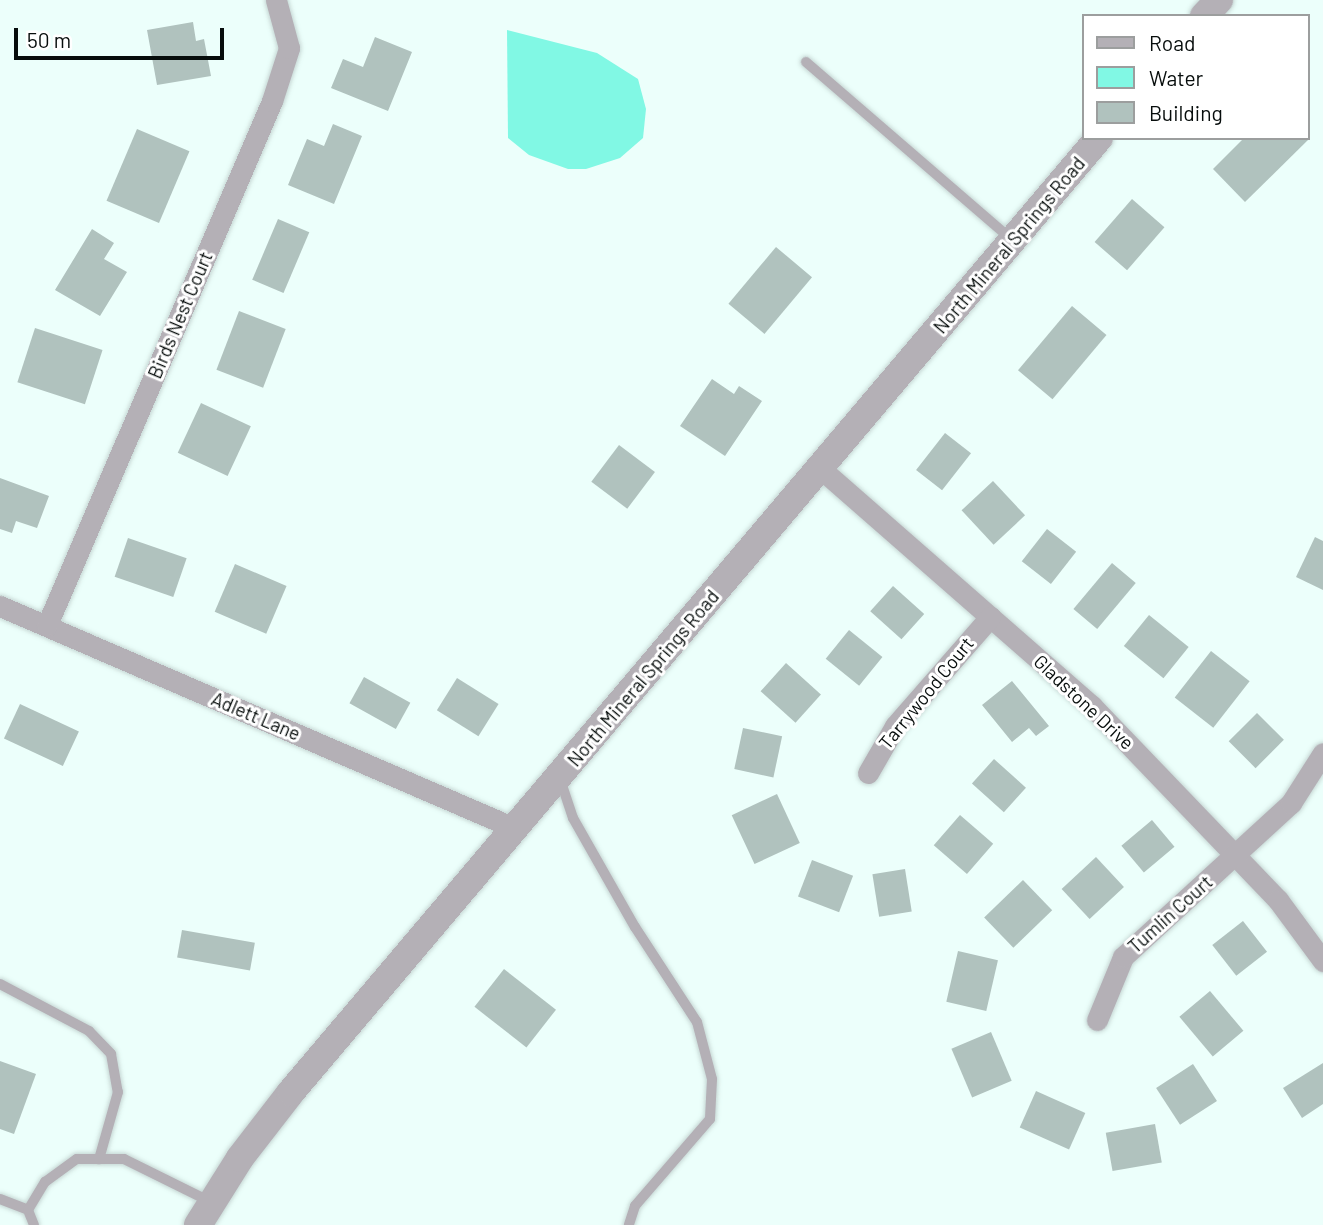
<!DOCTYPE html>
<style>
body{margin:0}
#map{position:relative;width:1323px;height:1225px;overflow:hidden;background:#ecfffb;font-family:Barlow,sans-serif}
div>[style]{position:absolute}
.water>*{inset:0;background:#81f8e4}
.building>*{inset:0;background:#b0c2be;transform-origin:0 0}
.roads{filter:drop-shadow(0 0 2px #c7d8d5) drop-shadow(0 0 2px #c7d8d5)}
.service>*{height:10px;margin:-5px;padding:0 5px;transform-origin:5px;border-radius:5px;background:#b4b0b6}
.minor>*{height:21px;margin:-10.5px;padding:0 10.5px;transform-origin:10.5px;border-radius:10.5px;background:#b4b0b6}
.tertiary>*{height:28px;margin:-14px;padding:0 14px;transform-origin:14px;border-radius:14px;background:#b4b0b6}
span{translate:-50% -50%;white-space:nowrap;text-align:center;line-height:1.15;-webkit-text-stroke:6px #fff;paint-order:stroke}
.street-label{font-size:19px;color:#070d0c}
.legend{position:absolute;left:1082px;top:14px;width:228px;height:126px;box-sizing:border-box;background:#fff;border:2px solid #9c9e9e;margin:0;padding:9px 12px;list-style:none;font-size:21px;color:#070d0c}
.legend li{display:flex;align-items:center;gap:14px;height:35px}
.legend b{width:35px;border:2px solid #9c9e9e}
.scale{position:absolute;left:14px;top:28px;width:210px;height:32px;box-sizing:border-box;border:4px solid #070d0c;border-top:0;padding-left:9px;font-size:21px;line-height:24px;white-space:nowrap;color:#070d0c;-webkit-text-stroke:5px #fff;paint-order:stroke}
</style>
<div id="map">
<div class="water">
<div style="clip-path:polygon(507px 30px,597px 53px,638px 79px,646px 109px,643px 138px,620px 158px,586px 169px,568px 169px,529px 155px,508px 138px)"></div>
</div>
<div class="building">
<div style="clip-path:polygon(193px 22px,196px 41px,204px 39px,211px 76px,157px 85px,147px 30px)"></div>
<div style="clip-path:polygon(375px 37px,412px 52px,388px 111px,331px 88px,343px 59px,363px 67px)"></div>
<div style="clip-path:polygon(333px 124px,362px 136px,334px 204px,288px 185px,307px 139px,324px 146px)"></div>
<div style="left:137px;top:129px;width:57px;height:78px;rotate:23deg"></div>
<div style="clip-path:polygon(1244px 138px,1310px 138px,1245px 202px,1213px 169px)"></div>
<div style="left:1132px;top:199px;width:43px;height:57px;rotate:41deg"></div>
<div style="left:278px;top:219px;width:34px;height:66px;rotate:23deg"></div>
<div style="clip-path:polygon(92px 229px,114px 243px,104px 259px,127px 272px,100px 316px,55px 290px)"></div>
<div style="left:776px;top:247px;width:47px;height:74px;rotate:40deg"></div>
<div style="left:1072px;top:306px;width:45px;height:84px;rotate:40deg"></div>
<div style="left:239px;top:311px;width:50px;height:63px;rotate:21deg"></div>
<div style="left:35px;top:328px;width:71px;height:57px;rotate:18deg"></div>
<div style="clip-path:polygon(712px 379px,734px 394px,739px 386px,762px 401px,725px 456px,680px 426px)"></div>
<div style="left:201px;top:403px;width:55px;height:55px;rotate:25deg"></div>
<div style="left:945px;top:433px;width:33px;height:47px;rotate:38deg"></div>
<div style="left:619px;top:445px;width:45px;height:46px;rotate:37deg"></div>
<div style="clip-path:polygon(0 478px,49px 496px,37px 528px,16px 521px,12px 533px,0 529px)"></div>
<div style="left:993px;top:481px;width:47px;height:43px;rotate:47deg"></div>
<div style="left:1047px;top:529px;width:37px;height:41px;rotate:38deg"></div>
<div style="clip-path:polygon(1315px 537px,1323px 541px,1323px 590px,1296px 577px)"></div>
<div style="left:128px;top:538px;width:62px;height:41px;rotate:19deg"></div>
<div style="left:1112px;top:563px;width:31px;height:60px;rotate:40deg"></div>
<div style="left:235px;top:564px;width:56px;height:52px;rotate:23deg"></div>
<div style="left:893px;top:586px;width:42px;height:34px;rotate:42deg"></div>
<div style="left:1149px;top:615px;width:51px;height:40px;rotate:39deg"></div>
<div style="left:849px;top:630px;width:43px;height:37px;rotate:39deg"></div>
<div style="left:1211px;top:651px;width:49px;height:59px;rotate:38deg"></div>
<div style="left:786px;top:663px;width:47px;height:38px;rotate:42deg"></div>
<div style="left:364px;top:677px;width:53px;height:30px;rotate:29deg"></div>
<div style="left:457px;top:678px;width:49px;height:38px;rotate:32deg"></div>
<div style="clip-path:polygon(1012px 681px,1049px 726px,1036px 736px,1029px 728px,1012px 742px,982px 705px)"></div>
<div style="left:20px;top:704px;width:65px;height:38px;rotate:25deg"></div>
<div style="left:1257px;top:713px;width:38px;height:40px;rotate:45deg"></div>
<div style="left:743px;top:728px;width:40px;height:42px;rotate:12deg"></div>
<div style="left:994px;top:759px;width:43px;height:33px;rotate:42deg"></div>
<div style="left:777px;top:794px;width:54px;height:50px;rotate:65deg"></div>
<div style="left:960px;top:815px;width:44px;height:40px;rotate:41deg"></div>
<div style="left:1152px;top:820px;width:35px;height:40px;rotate:50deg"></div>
<div style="left:1096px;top:857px;width:41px;height:47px;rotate:47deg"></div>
<div style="left:812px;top:860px;width:44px;height:39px;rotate:21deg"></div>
<div style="left:905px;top:869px;width:43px;height:33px;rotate:81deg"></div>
<div style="left:1023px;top:880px;width:42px;height:54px;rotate:46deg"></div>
<div style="left:1243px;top:921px;width:39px;height:39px;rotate:52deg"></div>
<div style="left:182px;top:930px;width:74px;height:28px;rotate:10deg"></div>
<div style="left:958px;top:951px;width:41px;height:52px;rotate:13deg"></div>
<div style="left:504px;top:969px;width:66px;height:48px;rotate:38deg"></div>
<div style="left:1210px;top:991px;width:52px;height:40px;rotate:50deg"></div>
<div style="left:991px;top:1032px;width:53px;height:43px;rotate:67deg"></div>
<div style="clip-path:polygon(0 1061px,36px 1074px,14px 1134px,0 1129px)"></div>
<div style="clip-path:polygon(1323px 1063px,1323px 1104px,1302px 1118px,1283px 1088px)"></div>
<div style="left:1193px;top:1064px;width:44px;height:44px;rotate:57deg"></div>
<div style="left:1036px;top:1091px;width:54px;height:40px;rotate:24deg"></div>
<div style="left:1155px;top:1124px;width:39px;height:50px;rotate:80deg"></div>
</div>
<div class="roads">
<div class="service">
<div style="left:806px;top:62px;width:272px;rotate:40.8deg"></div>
<div style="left:560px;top:779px;width:41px;rotate:71.6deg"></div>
<div style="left:573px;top:818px;width:125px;rotate:60.4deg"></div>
<div style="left:635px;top:927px;width:113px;rotate:56.9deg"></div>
<div style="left:697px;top:1022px;width:59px;rotate:75.3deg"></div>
<div style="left:712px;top:1079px;width:40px;rotate:92.9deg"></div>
<div style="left:710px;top:1119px;width:115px;rotate:130.8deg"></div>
<div style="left:635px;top:1206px;width:20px;rotate:108deg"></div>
<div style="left:0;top:984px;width:101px;rotate:27.8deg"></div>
<div style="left:89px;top:1031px;width:32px;rotate:46deg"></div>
<div style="left:111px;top:1054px;width:39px;rotate:80deg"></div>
<div style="left:118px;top:1092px;width:70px;rotate:105.8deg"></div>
<div style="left:0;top:1199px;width:30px;rotate:21deg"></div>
<div style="left:34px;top:1225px;width:16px;rotate:-112deg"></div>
<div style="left:28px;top:1210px;width:33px;rotate:-59deg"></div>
<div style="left:45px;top:1182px;width:39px;rotate:-36deg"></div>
<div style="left:77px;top:1159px;width:47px"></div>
<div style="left:124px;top:1159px;width:97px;rotate:26.3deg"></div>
</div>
<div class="minor">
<div style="left:820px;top:468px;width:361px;rotate:41.2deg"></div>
<div style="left:1092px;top:706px;width:269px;rotate:46.2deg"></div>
<div style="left:1278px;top:900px;width:76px;rotate:53.6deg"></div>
<div style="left:0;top:606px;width:558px;rotate:23.35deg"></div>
<div style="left:47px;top:625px;width:570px;rotate:-66.76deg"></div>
<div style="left:272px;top:101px;width:56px;rotate:-72.2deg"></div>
<div style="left:289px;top:48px;width:50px;rotate:-105.2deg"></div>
<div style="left:868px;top:773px;width:54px;rotate:-60.1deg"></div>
<div style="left:895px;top:726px;width:145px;rotate:-48.9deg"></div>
<div style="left:1097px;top:1020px;width:68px;rotate:-67.6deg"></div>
<div style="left:1123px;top:957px;width:228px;rotate:-42.5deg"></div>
<div style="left:1291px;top:803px;width:59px;rotate:-57.4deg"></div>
</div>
<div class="tertiary">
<div style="left:1204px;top:16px;width:22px;rotate:-47deg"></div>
<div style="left:198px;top:1225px;width:79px;rotate:-57.9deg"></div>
<div style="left:240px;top:1158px;width:83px;rotate:-52.3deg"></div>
<div style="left:291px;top:1092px;width:1250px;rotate:-49.74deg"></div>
</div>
</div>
<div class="street-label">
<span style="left:1009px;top:245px;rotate:-50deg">North Mineral Springs Road</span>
<span style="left:180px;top:315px;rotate:-67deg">Birds Nest Court</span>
<span style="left:643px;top:678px;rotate:-50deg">North Mineral Springs Road</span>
<span style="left:926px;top:693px;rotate:-51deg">Tarrywood Court</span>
<span style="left:1084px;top:702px;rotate:43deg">Gladstone Drive</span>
<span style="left:256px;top:716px;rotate:23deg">Adlett Lane</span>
<span style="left:1170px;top:914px;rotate:-42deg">Tumlin Court</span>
</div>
<ul class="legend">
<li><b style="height:9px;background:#b4b0b6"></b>Road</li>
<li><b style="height:19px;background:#81f8e4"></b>Water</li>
<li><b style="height:19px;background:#b0c2be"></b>Building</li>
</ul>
<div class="scale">50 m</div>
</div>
